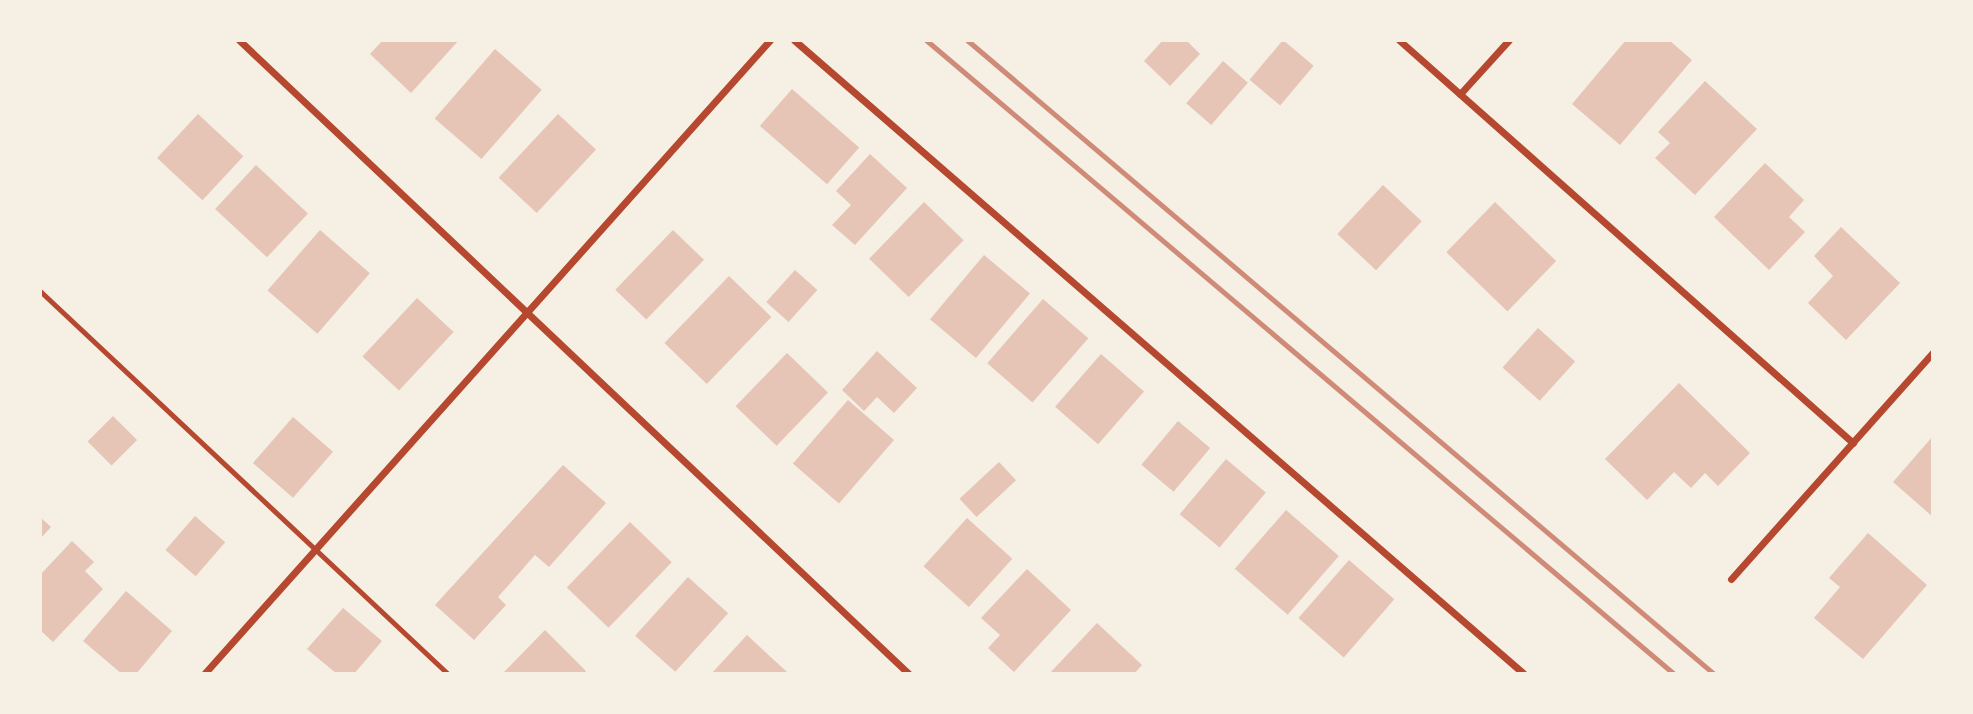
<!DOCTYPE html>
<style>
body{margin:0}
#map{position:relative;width:1973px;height:714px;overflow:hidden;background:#f6efe4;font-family:"Public Sans",sans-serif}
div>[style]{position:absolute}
.building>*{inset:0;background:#e6c5b7;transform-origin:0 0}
.service>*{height:5px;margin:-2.5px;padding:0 2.5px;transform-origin:2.5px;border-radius:2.5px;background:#b5482f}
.minor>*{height:7px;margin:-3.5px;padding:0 3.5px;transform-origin:3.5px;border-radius:3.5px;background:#b5482f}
.rail>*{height:5px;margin:-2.5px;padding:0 2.5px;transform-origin:2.5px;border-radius:2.5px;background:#cf8b77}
span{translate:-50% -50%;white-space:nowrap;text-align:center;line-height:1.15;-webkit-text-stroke:5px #f6efe4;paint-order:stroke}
.frame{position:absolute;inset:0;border:42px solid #f6efe4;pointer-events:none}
</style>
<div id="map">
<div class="building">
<div style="clip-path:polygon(383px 40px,459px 40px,411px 93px,370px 54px)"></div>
<div style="clip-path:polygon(1163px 40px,1186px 40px,1200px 54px,1170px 86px,1144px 61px)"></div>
<div style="left:1283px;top:40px;width:40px;height:52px;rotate:40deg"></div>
<div style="clip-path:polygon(1626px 40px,1669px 40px,1692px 60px,1620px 145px,1572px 104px)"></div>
<div style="left:495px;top:49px;width:62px;height:92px;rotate:41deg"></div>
<div style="left:1223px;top:61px;width:33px;height:56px;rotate:41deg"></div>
<div style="clip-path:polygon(1705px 81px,1757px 129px,1695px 195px,1655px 158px,1670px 143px,1658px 132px)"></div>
<div style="left:792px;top:89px;width:89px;height:49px;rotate:41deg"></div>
<div style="left:198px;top:114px;width:62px;height:60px;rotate:43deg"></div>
<div style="left:558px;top:114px;width:52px;height:87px;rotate:43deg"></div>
<div style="clip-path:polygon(870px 154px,907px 188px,855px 245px,832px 225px,851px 205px,836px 191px)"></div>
<div style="clip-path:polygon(1765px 163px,1804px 200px,1789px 217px,1805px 232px,1769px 270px,1714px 217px)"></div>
<div style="left:256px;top:165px;width:71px;height:60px;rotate:43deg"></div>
<div style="left:1383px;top:185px;width:53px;height:67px;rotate:43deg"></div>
<div style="left:924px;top:202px;width:55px;height:79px;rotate:44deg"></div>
<div style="left:1495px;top:202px;width:85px;height:70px;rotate:44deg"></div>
<div style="clip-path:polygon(1841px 227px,1900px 283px,1846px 340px,1808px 303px,1833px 276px,1814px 256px)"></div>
<div style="left:320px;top:230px;width:66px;height:80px;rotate:41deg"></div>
<div style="left:673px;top:230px;width:43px;height:83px;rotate:44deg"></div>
<div style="left:984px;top:255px;width:60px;height:84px;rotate:40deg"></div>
<div style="left:795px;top:270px;width:30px;height:43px;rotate:42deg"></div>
<div style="left:729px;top:276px;width:59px;height:93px;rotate:44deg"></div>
<div style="left:417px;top:298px;width:50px;height:80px;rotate:43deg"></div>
<div style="left:1043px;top:299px;width:60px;height:85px;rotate:41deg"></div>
<div style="left:1538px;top:328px;width:50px;height:53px;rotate:42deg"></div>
<div style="clip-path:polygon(877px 351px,917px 388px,894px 413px,877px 397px,864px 411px,842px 390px)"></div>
<div style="left:787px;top:353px;width:57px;height:74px;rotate:44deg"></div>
<div style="left:1101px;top:354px;width:57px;height:70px;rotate:41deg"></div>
<div style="clip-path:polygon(1679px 383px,1750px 453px,1718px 486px,1705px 473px,1691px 488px,1674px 472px,1647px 500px,1605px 459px)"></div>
<div style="left:848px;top:400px;width:61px;height:84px;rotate:41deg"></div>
<div style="left:113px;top:416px;width:34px;height:36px;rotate:45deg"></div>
<div style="left:293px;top:417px;width:53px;height:61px;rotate:41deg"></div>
<div style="left:1178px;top:421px;width:42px;height:57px;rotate:40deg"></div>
<div style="clip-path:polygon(1933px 436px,1933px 517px,1893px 482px)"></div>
<div style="left:1226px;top:459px;width:52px;height:72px;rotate:40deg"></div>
<div style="left:999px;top:462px;width:25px;height:54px;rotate:47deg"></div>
<div style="clip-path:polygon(563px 465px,606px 503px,549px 567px,535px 555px,498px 597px,506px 605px,474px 640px,435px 605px)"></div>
<div style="left:1286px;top:510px;width:70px;height:78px;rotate:41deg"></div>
<div style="left:195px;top:516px;width:40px;height:45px;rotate:41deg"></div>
<div style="clip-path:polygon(40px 517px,51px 527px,40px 539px)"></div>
<div style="left:967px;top:518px;width:61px;height:65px;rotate:42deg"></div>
<div style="left:630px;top:522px;width:58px;height:91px;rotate:44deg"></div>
<div style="clip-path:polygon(1868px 533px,1927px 585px,1863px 659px,1814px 618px,1840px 587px,1829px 578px)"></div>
<div style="clip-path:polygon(72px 541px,94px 562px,85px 571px,103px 589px,53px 642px,40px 630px,40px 575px)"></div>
<div style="left:1349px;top:560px;width:60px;height:77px;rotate:41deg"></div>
<div style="clip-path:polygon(1027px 569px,1071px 610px,1014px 672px,988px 648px,1000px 635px,981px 618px)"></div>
<div style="left:688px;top:577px;width:54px;height:79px;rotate:42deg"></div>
<div style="clip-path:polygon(126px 591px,172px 631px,136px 674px,122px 674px,83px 641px)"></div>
<div style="clip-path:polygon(343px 608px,382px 641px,354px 674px,337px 674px,307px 649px)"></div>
<div style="clip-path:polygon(1097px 623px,1142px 665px,1134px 674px,1049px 674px)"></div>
<div style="clip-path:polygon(545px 630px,586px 671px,584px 674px,504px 672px)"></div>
<div style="clip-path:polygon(747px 635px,787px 672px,785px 674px,711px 674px)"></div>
</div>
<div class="service">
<div style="left:40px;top:291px;width:560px;rotate:43.19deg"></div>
</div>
<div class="minor">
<div style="left:239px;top:40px;width:922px;rotate:43.42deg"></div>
<div style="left:794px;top:40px;width:967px;rotate:40.97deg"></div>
<div style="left:1399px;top:40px;width:607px;rotate:41.59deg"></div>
<div style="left:1460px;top:94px;width:73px;rotate:-47.8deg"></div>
<div style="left:1731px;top:579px;width:304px;rotate:-48.3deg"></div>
<div style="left:204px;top:674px;width:850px;rotate:-48.24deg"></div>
</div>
<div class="rail">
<div style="left:926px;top:40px;width:981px;rotate:40.28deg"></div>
<div style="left:967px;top:40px;width:980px;rotate:40.32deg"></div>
</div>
<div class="frame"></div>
</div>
